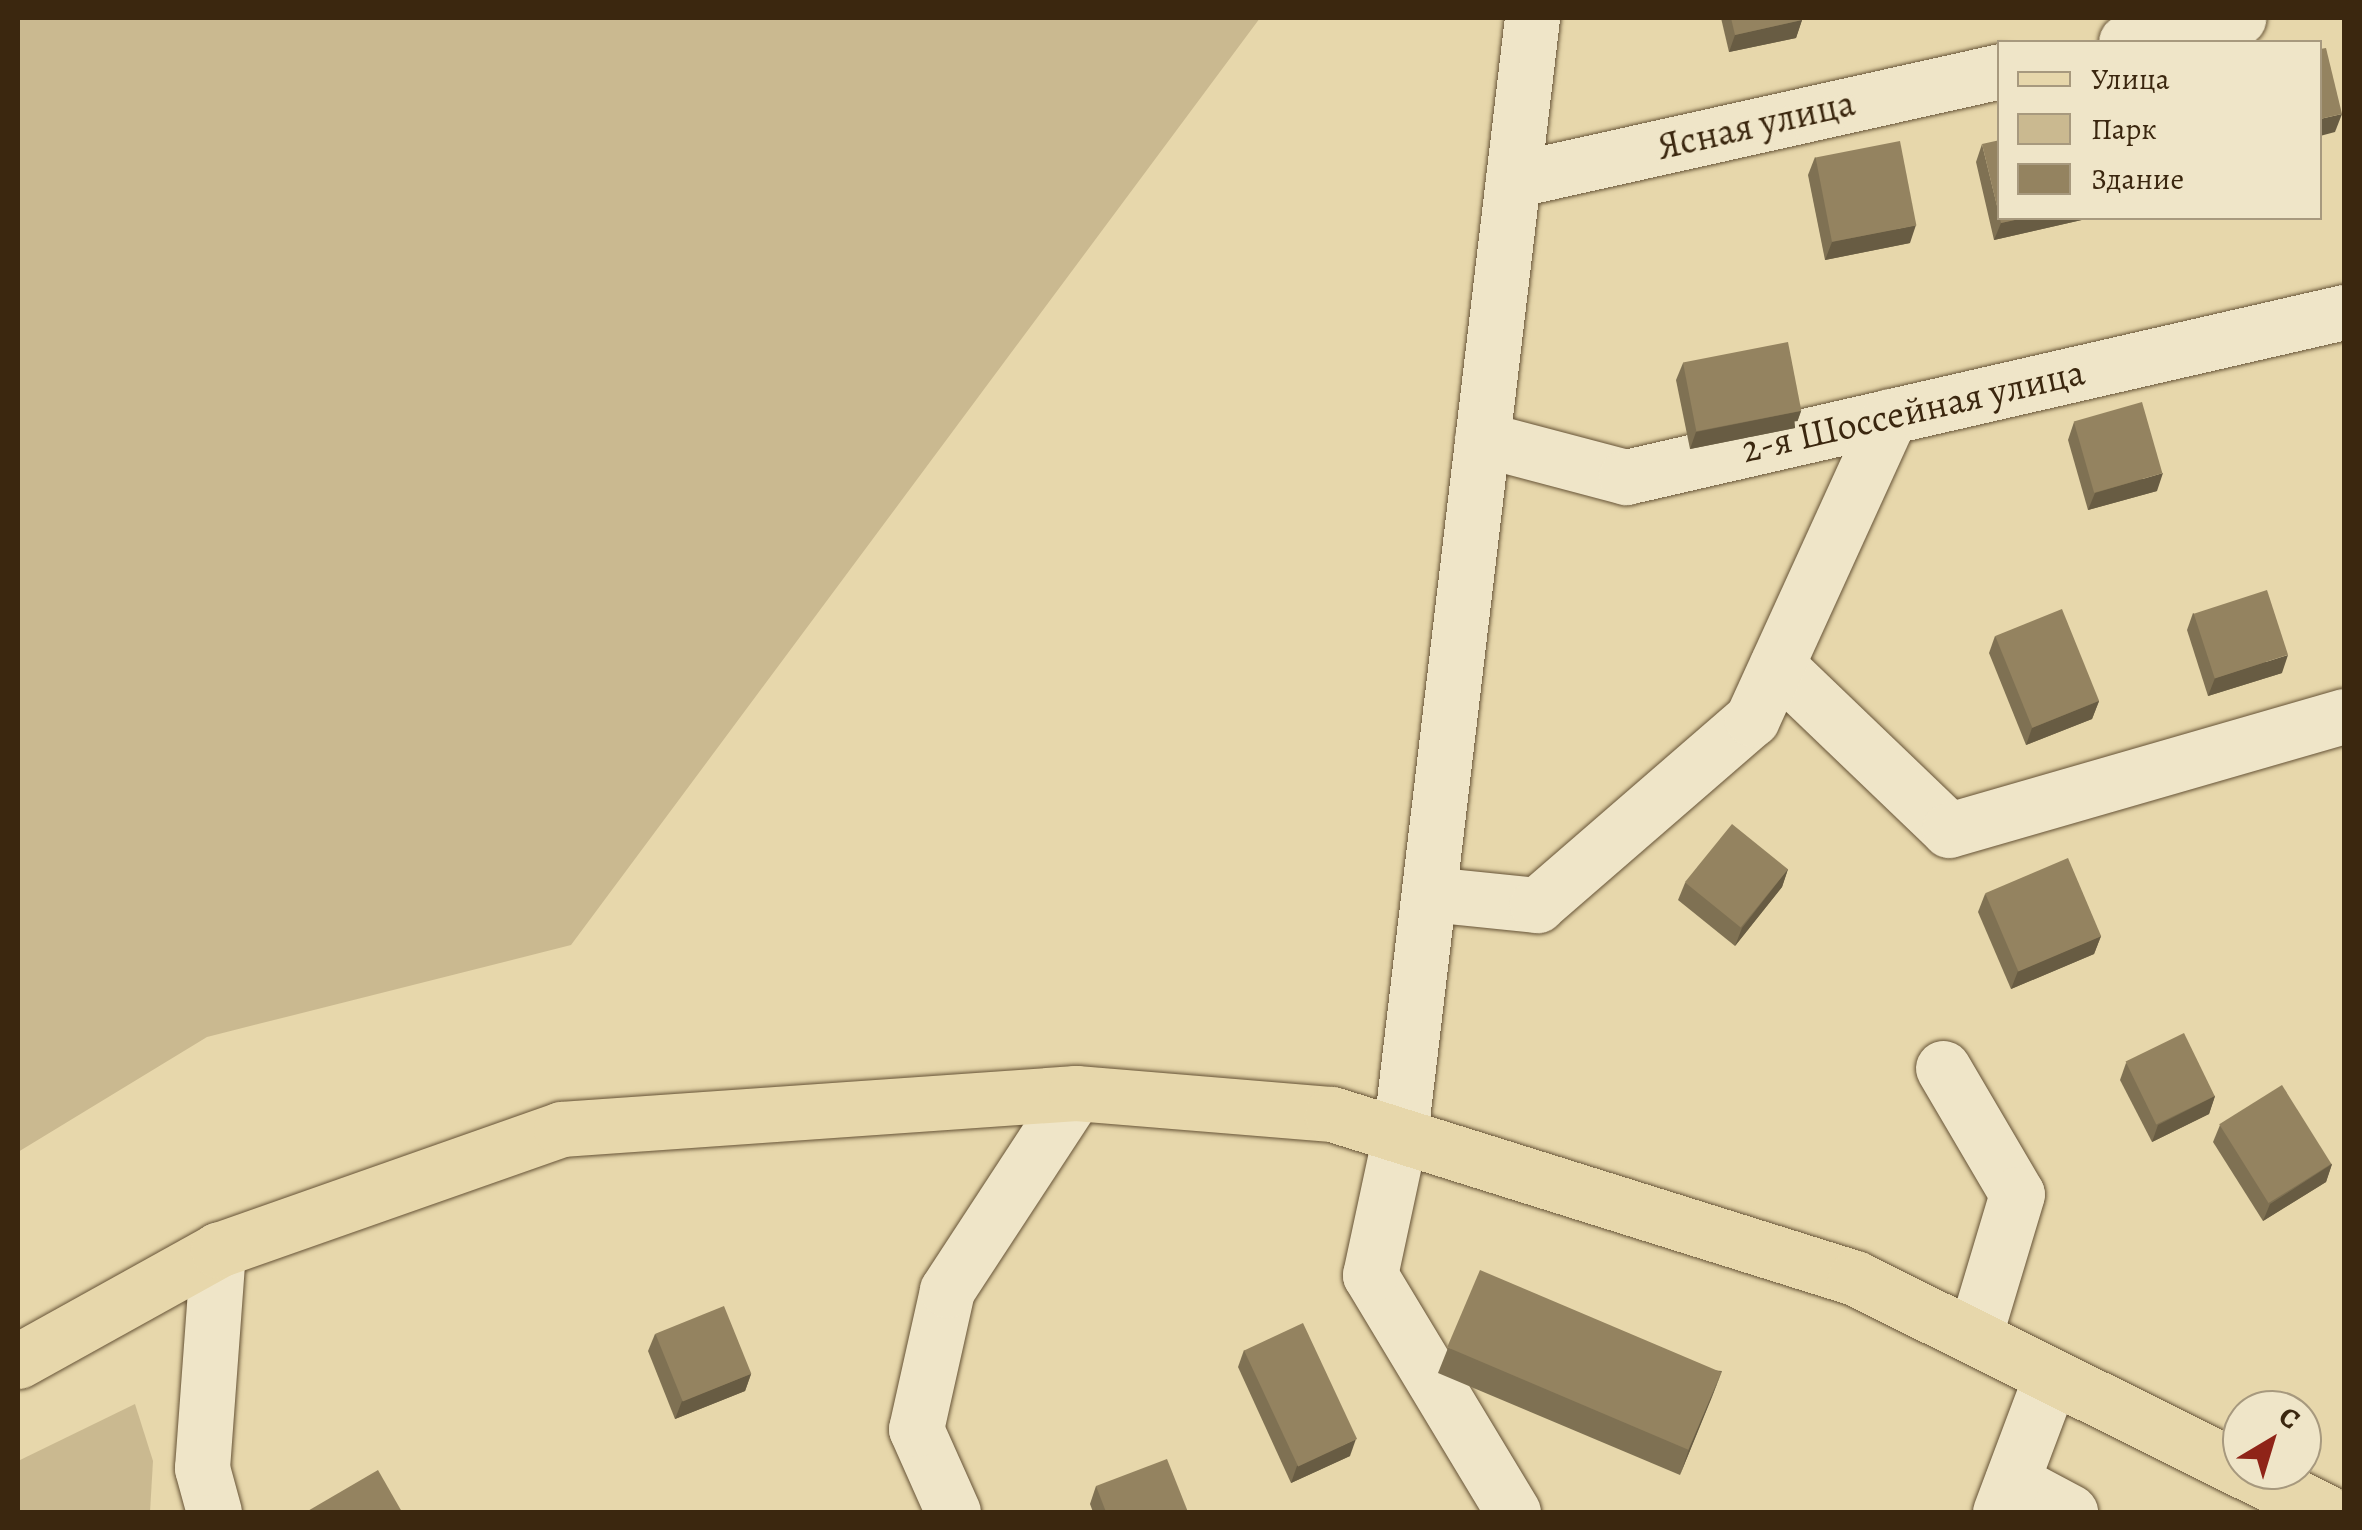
<!DOCTYPE html>
<meta charset="utf-8">
<style>
body{margin:0}
#map{position:relative;width:2362px;height:1530px;overflow:hidden;background:#e7d7ab;font-family:Alegreya,serif}
div>[style]{position:absolute}
.green>*{inset:0;background:#cab990}
.roads{filter:drop-shadow(0 0 2px #665336) drop-shadow(0 0 2px #665336)}
.minor>*{height:55px;margin:-27.5px;padding:0 27.5px;transform-origin:27.5px;border-radius:27.5px;background:#efe5c8}
.major>*{height:55px;margin:-27.5px;padding:0 27.5px;transform-origin:27.5px;border-radius:27.5px;background:#e7d7ab}
.wall>*{inset:0;background:#7f7153}
.shaded-wall>*{inset:0;background:#685c43}
.building>*{inset:0;background:#948360;transform-origin:0 0}
span{translate:-50% -50%;white-space:nowrap;text-align:center;line-height:1.15;-webkit-text-stroke:8px #efe5c8;paint-order:stroke}
.street-label{font-size:38px;color:#3b270f}
.frame{position:absolute;inset:0;border:20px solid #3b270f;pointer-events:none}
.legend{position:absolute;left:1997px;top:40px;width:325px;height:180px;box-sizing:border-box;background:#efe5c8;border:2px solid #a7997e;margin:0;padding:12px 18px;list-style:none;font-size:30px;color:#3b270f}
.legend li{display:flex;align-items:center;gap:20px;height:50px}
.legend b{width:50px;border:2px solid #a7997e}
.north{position:absolute;left:2222px;top:1390px;width:100px;height:100px;box-sizing:border-box;background:#efe5c8;border:2px solid #a7997e;border-radius:50%;rotate:38deg;font-size:28px;font-weight:700;line-height:40px;text-align:center;color:#3b270f}
.north::after{content:'';display:block;margin:auto;width:35px;height:45px;background:#8f2418;clip-path:polygon(50% 0,100% 100%,50% 72%,0 100%)}
</style>
<div id="map">
<div class="green">
<div style="clip-path:polygon(18px 18px,1260px 18px,571px 945px,207px 1037px,18px 1152px)"></div>
<div style="clip-path:polygon(135px 1404px,153px 1461px,150px 1512px,18px 1512px,18px 1461px)"></div>
</div>
<div class="roads">
<div class="minor">
<div style="left:2126px;top:42px;width:115px;rotate:-12.1deg"></div>
<div style="left:1513px;top:180px;width:499px;rotate:-12.6deg"></div>
<div style="left:1482px;top:439px;width:149px;rotate:14.8deg"></div>
<div style="left:1626px;top:477px;width:737px;rotate:-12.94deg"></div>
<div style="left:1777px;top:665px;width:238px;rotate:43.8deg"></div>
<div style="left:1949px;top:830px;width:411px;rotate:-16.1deg"></div>
<div style="left:1429px;top:894px;width:109px;rotate:5.8deg"></div>
<div style="left:1537px;top:905px;width:284px;rotate:-40.9deg"></div>
<div style="left:1752px;top:719px;width:333px;rotate:-65.5deg"></div>
<div style="left:1943px;top:1068px;width:146px;rotate:59.6deg"></div>
<div style="left:2017px;top:1194px;width:149px;rotate:106.7deg"></div>
<div style="left:2012px;top:1481px;width:66px;rotate:28.1deg"></div>
<div style="left:214px;top:1512px;width:46px;rotate:-105.3deg"></div>
<div style="left:202px;top:1468px;width:219px;rotate:-85.8deg"></div>
<div style="left:953px;top:1512px;width:91px;rotate:-114deg"></div>
<div style="left:916px;top:1429px;width:142px;rotate:-77.4deg"></div>
<div style="left:947px;top:1290px;width:235px;rotate:-56.8deg"></div>
<div style="left:1513px;top:1512px;width:277px;rotate:-121.1deg"></div>
<div style="left:1370px;top:1275px;width:143px;rotate:-77.9deg"></div>
<div style="left:1400px;top:1135px;width:1125px;rotate:-83.26deg"></div>
<div style="left:2000px;top:1512px;width:145px;rotate:-69.4deg"></div>
</div>
<div class="major">
<div style="left:18px;top:1361px;width:229px;rotate:-29deg"></div>
<div style="left:218px;top:1250px;width:364px;rotate:-19.4deg"></div>
<div style="left:561px;top:1129px;width:516px;rotate:-4deg"></div>
<div style="left:1076px;top:1093px;width:257px;rotate:4.7deg"></div>
<div style="left:1332px;top:1114px;width:548px;rotate:17.41deg"></div>
<div style="left:1855px;top:1278px;width:526px;rotate:26.42deg"></div>
</div>
</div>
<div class="wall">
<div style="clip-path:polygon(1721px 18px,1801px 18px,1802px 20px,1796px 38px,1729px 52px)"></div>
<div style="clip-path:polygon(1982px 144px,2000px 218px,2087px 218px,2086px 219px,1994px 240px,1976px 162px)"></div>
<div style="clip-path:polygon(1815px 157px,1910px 243px,1825px 260px,1808px 175px)"></div>
<div style="clip-path:polygon(1683px 363px,1801px 411px,1795px 428px,1690px 449px,1676px 380px)"></div>
<div style="clip-path:polygon(2074px 422px,2157px 491px,2088px 510px,2068px 440px)"></div>
<div style="clip-path:polygon(2193px 613px,2282px 673px,2208px 696px,2187px 630px)"></div>
<div style="clip-path:polygon(1995px 636px,2099px 701px,2092px 719px,2026px 745px,1989px 653px)"></div>
<div style="clip-path:polygon(1788px 869px,1782px 887px,1735px 946px,1678px 900px,1685px 883px)"></div>
<div style="clip-path:polygon(1985px 894px,2101px 936px,2094px 954px,2011px 989px,1978px 912px)"></div>
<div style="clip-path:polygon(2126px 1063px,2215px 1096px,2209px 1114px,2152px 1142px,2120px 1080px)"></div>
<div style="clip-path:polygon(2220px 1125px,2332px 1164px,2326px 1182px,2263px 1221px,2213px 1142px)"></div>
<div style="clip-path:polygon(655px 1334px,751px 1374px,745px 1391px,675px 1419px,648px 1351px)"></div>
<div style="clip-path:polygon(1448px 1348px,1722px 1371px,1680px 1475px,1438px 1373px)"></div>
<div style="clip-path:polygon(1244px 1350px,1350px 1456px,1291px 1483px,1238px 1367px)"></div>
<div style="clip-path:polygon(1096px 1486px,1188px 1512px,1093px 1512px,1090px 1504px)"></div>
</div>
<div class="shaded-wall">
<div style="clip-path:polygon(1802px 20px,1796px 38px,1729px 52px,1735px 35px)"></div>
<div style="clip-path:polygon(2342px 114px,2335px 132px,2320px 136px,2320px 119px)"></div>
<div style="clip-path:polygon(2024px 218px,2087px 218px,2086px 219px,1994px 240px,2001px 223px)"></div>
<div style="clip-path:polygon(1916px 225px,1910px 243px,1825px 260px,1832px 242px)"></div>
<div style="clip-path:polygon(1801px 411px,1795px 428px,1690px 449px,1696px 432px)"></div>
<div style="clip-path:polygon(2163px 473px,2157px 491px,2088px 510px,2095px 493px)"></div>
<div style="clip-path:polygon(2288px 655px,2282px 673px,2208px 696px,2215px 678px)"></div>
<div style="clip-path:polygon(2099px 701px,2092px 719px,2026px 745px,2032px 728px)"></div>
<div style="clip-path:polygon(1788px 869px,1782px 887px,1735px 946px,1742px 928px)"></div>
<div style="clip-path:polygon(2101px 936px,2094px 954px,2011px 989px,2018px 971px)"></div>
<div style="clip-path:polygon(2215px 1096px,2209px 1114px,2152px 1142px,2158px 1125px)"></div>
<div style="clip-path:polygon(2332px 1164px,2326px 1182px,2263px 1221px,2270px 1204px)"></div>
<div style="clip-path:polygon(1722px 1371px,1712px 1397px,1680px 1475px,1689px 1449px)"></div>
<div style="clip-path:polygon(751px 1374px,745px 1391px,675px 1419px,682px 1401px)"></div>
<div style="clip-path:polygon(1356px 1439px,1350px 1456px,1291px 1483px,1297px 1466px)"></div>
</div>
<div class="building">
<div style="clip-path:polygon(1731px 18px,1801px 18px,1802px 20px,1735px 35px)"></div>
<div style="clip-path:polygon(2326px 48px,2342px 114px,2320px 119px,2320px 49px)"></div>
<div style="clip-path:polygon(2000px 140px,2000px 218px,2024px 218px,2001px 223px,1982px 144px)"></div>
<div style="left:1900px;top:141px;width:86px;height:86px;rotate:79deg"></div>
<div style="left:1788px;top:342px;width:70px;height:107px;rotate:79deg"></div>
<div style="left:2142px;top:402px;width:74px;height:71px;rotate:74deg"></div>
<div style="left:2267px;top:590px;width:68px;height:77px;rotate:72deg"></div>
<div style="left:2062px;top:609px;width:99px;height:72px;rotate:68deg"></div>
<div style="left:1732px;top:824px;width:72px;height:75px;rotate:39deg"></div>
<div style="left:2068px;top:858px;width:85px;height:90px;rotate:67deg"></div>
<div style="left:2184px;top:1033px;width:70px;height:65px;rotate:64deg"></div>
<div style="left:2282px;top:1085px;width:93px;height:74px;rotate:58deg"></div>
<div style="left:1480px;top:1270px;width:262px;height:84px;rotate:23deg"></div>
<div style="left:724px;top:1306px;width:73px;height:74px;rotate:68deg"></div>
<div style="left:1303px;top:1323px;width:128px;height:65px;rotate:65deg"></div>
<div style="clip-path:polygon(1167px 1459px,1188px 1512px,1106px 1512px,1096px 1486px)"></div>
<div style="clip-path:polygon(378px 1470px,402px 1512px,306px 1512px)"></div>
</div>
<div class="street-label">
<span style="left:1756px;top:125px;rotate:-13deg">Ясная улица</span>
<span style="left:1913px;top:411px;rotate:-13deg">2-я Шоссейная улица</span>
</div>
<div class="frame"></div>
<ul class="legend">
<li><b style="height:12px;background:#e7d7ab"></b>Улица</li>
<li><b style="height:28px;background:#cab990"></b>Парк</li>
<li><b style="height:28px;background:#948360"></b>Здание</li>
</ul>
<div class="north">С</div>
</div>
